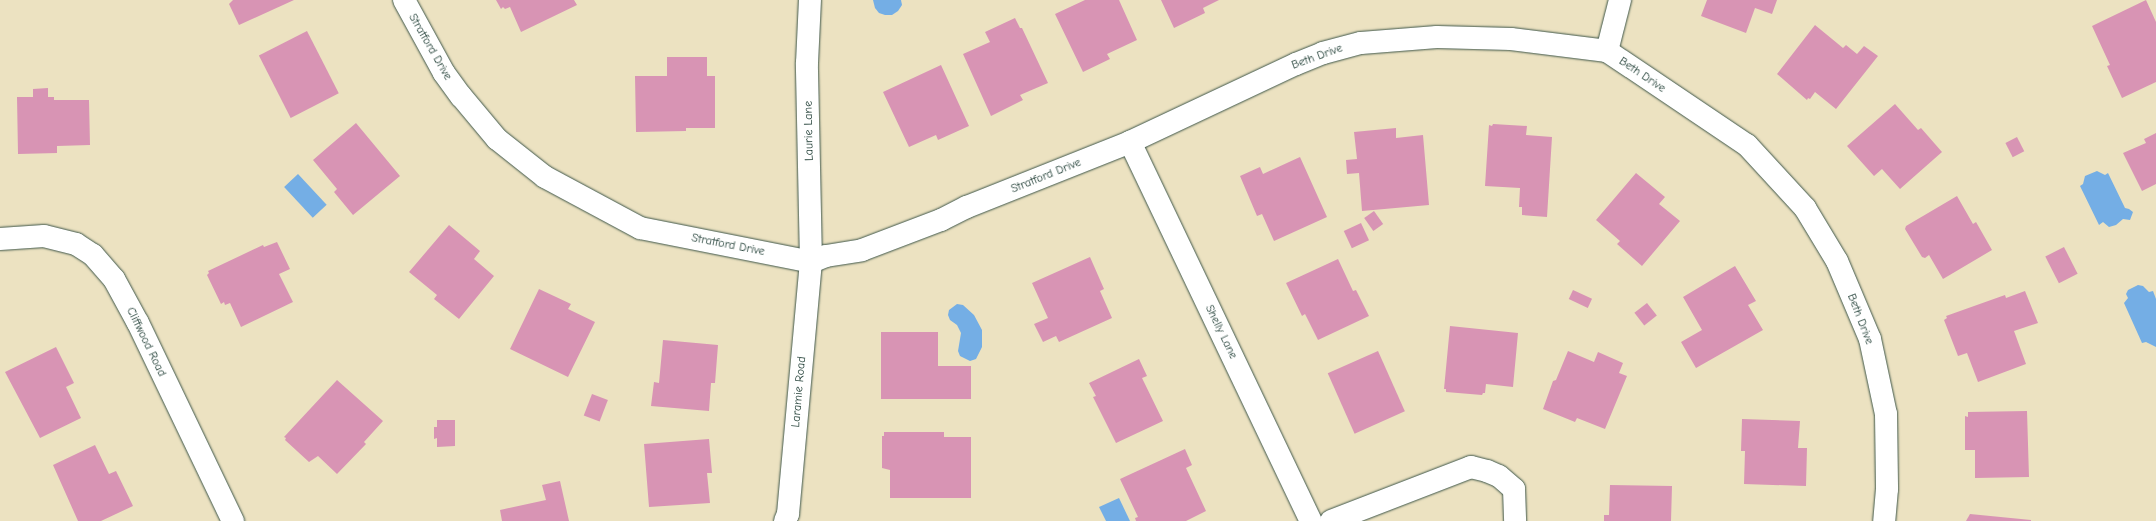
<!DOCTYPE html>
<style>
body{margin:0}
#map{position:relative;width:2156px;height:521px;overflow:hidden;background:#ece2c1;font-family:"Comic Neue",sans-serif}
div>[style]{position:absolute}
.water>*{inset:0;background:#74aee5;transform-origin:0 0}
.building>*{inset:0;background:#d894b4;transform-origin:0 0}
.roads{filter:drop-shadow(0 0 1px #3e5649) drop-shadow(0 0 1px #3e5649)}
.minor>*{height:22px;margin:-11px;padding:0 11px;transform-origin:11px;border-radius:11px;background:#fff}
span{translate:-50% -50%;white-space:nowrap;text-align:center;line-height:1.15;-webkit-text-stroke:3px #fff;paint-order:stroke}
.street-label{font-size:12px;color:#1f3d34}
</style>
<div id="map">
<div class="water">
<div style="clip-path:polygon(873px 0,901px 0,902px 5px,898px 11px,892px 15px,885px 15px,879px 13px,875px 8px)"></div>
<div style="clip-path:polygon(2097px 171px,2105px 175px,2108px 173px,2125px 208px,2129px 209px,2133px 212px,2130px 220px,2123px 219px,2116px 225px,2109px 227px,2103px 222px,2099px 225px,2080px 186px,2083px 184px,2085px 176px)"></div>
<div style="left:298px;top:174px;width:42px;height:19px;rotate:47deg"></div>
<div style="clip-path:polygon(2138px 285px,2143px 286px,2149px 292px,2153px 291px,2156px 299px,2156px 347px,2146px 342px,2142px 343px,2124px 303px,2128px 298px,2126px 294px,2128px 290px)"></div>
<div style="clip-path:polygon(957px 304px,963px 305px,974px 315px,982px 330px,982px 347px,976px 359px,970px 361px,960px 356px,958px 351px,961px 333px,957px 325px,950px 320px,948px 315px,949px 310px)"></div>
<div style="clip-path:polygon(1119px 498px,1130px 521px,1106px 521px,1099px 507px)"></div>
</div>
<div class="building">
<div style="clip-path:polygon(233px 0,294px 0,239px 25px,229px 4px)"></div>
<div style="clip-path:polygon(496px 0,574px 0,577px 5px,521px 32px,510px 7px,505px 9px,503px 7px,501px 9px)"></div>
<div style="clip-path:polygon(1085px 0,1119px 0,1137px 40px,1107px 54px,1110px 59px,1083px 72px,1055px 14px)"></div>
<div style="clip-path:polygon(1161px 0,1219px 0,1203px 8px,1205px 13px,1174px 28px)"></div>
<div style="clip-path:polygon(1707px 0,1777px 0,1772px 14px,1755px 8px,1746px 33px,1701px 16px)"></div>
<div style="clip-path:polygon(2146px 0,2156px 22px,2156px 82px,2122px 98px,2107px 66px,2110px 65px,2092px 26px)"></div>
<div style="clip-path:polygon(1015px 18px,1020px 28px,1022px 28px,1048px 83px,1020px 95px,1023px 100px,991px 116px,963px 54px,990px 42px,985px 32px)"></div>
<div style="clip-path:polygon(1815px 25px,1843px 48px,1846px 45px,1857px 54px,1864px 46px,1878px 56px,1836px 109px,1815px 92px,1810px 99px,1808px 98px,1807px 100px,1777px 74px)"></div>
<div style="left:307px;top:31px;width:70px;height:54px;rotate:63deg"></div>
<div style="clip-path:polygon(667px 57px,707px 57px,707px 76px,715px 76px,715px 128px,686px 128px,686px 131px,636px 132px,635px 76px,667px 76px)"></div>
<div style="clip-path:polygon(941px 65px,969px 126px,938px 140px,936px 135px,909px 147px,883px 92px)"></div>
<div style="clip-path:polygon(48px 88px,48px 97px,54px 97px,54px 100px,89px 100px,90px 145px,57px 146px,57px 153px,18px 154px,17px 97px,33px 97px,33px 89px)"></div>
<div style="clip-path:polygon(1895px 104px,1918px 130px,1921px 128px,1942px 152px,1900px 189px,1882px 169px,1874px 176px,1847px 146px)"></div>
<div style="clip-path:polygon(356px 123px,400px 176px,353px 215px,334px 192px,337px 189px,313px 160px)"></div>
<div style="clip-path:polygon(1493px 124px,1527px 126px,1526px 135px,1552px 137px,1547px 217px,1522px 215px,1522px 207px,1519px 207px,1520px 188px,1485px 186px,1489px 125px,1492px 126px)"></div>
<div style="clip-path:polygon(1396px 128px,1396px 138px,1423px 135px,1429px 205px,1362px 211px,1359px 173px,1347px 174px,1346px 160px,1357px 159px,1354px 132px)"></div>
<div style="clip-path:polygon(2156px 133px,2156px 184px,2142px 191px,2123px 153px,2146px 143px,2144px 139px)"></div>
<div style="left:2017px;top:137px;width:16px;height:13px;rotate:63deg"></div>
<div style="clip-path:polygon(1300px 157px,1327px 217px,1274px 241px,1262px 214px,1257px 216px,1240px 176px,1260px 167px,1263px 174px)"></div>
<div style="clip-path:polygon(1636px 173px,1665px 197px,1659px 204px,1680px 221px,1642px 266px,1617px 244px,1620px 241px,1596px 220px)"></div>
<div style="clip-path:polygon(1957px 196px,1973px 224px,1976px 222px,1992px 250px,1943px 279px,1929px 255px,1925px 258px,1922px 257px,1905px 229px,1906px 226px)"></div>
<div style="left:1374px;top:211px;width:16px;height:12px;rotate:55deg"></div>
<div style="left:1361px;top:223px;width:19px;height:19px;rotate:65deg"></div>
<div style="clip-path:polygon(449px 225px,480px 251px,474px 259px,494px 276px,459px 319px,434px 299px,437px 295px,409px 272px)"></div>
<div style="clip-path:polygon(277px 242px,290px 269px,279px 274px,293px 302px,241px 327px,230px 303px,225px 305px,224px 302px,221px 304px,207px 275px,209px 273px,208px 271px,263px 245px,264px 247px)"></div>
<div style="left:2064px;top:247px;width:30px;height:21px;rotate:63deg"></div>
<div style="clip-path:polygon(1090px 257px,1104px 289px,1100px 291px,1112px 318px,1059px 342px,1056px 336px,1043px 342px,1034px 324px,1048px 318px,1032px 283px)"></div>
<div style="clip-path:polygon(1338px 259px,1353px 291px,1356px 290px,1369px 316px,1318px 340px,1305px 314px,1302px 316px,1286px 283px)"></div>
<div style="clip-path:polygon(1735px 266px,1756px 301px,1748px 305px,1763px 330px,1696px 368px,1681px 342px,1702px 330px,1683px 297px)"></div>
<div style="clip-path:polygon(539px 289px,571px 304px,568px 309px,595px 322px,568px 377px,510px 349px)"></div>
<div style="left:1573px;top:290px;width:21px;height:10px;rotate:25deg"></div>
<div style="clip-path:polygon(2025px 291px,2038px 323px,2014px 331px,2026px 364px,1978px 382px,1967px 353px,1958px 356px,1944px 320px,1947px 318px,1946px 316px,2005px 295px,2006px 298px)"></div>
<div style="left:1647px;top:303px;width:16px;height:16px;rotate:52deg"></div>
<div style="clip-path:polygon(1450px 326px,1518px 333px,1513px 387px,1486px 384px,1485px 393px,1483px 393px,1482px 395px,1446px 392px,1446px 389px,1444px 389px)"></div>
<div style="clip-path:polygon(881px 332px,938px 332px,938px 366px,971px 366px,971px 399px,881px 399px)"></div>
<div style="clip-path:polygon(663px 340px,718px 345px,715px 383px,711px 383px,709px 411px,651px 406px,654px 382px,659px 383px)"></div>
<div style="clip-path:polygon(56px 347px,74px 383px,66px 387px,81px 418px,40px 438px,5px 372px)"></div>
<div style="left:1378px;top:351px;width:66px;height:55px;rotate:66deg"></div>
<div style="clip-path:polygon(1568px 351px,1594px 362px,1598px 352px,1623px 363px,1619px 373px,1627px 376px,1605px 429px,1577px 418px,1575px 422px,1543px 409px,1553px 381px,1556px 380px)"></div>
<div style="clip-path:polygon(1139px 359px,1147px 376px,1142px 378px,1163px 421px,1116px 443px,1093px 397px,1096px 396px,1089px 383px)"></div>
<div style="clip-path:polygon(337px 380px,383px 421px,364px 442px,366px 444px,337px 474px,318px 456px,309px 462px,285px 440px,286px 438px,284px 437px)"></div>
<div style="left:592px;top:394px;width:17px;height:23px;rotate:21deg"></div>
<div style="clip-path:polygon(2027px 411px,2029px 477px,1975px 478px,1975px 450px,1965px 450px,1965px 416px,1968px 417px,1968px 412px)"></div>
<div style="clip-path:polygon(1742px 419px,1800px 421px,1798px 448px,1807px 448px,1806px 486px,1744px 484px,1745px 451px,1741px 451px)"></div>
<div style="clip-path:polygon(437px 420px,455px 420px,455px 446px,437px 447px,437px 438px,434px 439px,434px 427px,437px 427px)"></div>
<div style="clip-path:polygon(884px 432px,944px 432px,944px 437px,971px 437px,971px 498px,890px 498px,890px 470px,882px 468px,882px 436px,884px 436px)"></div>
<div style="clip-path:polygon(709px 439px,712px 473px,707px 473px,710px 503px,649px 507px,644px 444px)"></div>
<div style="clip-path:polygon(95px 445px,109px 474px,116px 471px,133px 506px,101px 521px,78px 521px,53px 465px)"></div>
<div style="clip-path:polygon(1185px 449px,1192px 465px,1186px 468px,1206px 511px,1186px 521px,1136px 521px,1135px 518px,1138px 517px,1120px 479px)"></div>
<div style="clip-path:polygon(560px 481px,569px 521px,502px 521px,500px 510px,546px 500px,542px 485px)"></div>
<div style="clip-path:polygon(1610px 485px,1672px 486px,1671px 521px,1604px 521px,1604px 515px,1609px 515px)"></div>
<div style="clip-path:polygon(1970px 514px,2031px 520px,2031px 521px,1966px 521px)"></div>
</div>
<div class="roads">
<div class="minor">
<div style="left:404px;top:0;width:83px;rotate:61.3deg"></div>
<div style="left:444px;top:73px;width:29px;rotate:54deg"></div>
<div style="left:461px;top:96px;width:56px;rotate:50.1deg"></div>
<div style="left:497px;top:139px;width:61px;rotate:38.4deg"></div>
<div style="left:545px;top:177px;width:108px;rotate:28.2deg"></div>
<div style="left:640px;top:228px;width:174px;rotate:11.2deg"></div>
<div style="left:811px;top:262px;width:16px;rotate:-22deg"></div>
<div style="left:826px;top:256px;width:36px;rotate:-9deg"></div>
<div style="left:862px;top:250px;width:85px;rotate:-20.8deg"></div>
<div style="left:941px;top:220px;width:29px;rotate:-27deg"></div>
<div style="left:967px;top:207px;width:175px;rotate:-21.7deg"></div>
<div style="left:1130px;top:142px;width:183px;rotate:-25.2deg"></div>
<div style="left:1296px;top:64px;width:29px;rotate:-22deg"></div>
<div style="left:1323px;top:53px;width:39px;rotate:-15deg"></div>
<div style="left:1361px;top:43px;width:76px;rotate:-4.5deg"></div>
<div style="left:1437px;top:37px;width:74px;rotate:1.5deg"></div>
<div style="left:1511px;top:39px;width:97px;rotate:7.1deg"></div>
<div style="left:1607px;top:51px;width:169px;rotate:33.9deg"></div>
<div style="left:1747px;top:145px;width:86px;rotate:47.4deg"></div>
<div style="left:1805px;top:208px;width:62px;rotate:58.9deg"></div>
<div style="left:1837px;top:261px;width:85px;rotate:67.1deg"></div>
<div style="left:1870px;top:339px;width:77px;rotate:78deg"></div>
<div style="left:1886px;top:414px;width:75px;rotate:89.2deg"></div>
<div style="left:1887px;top:489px;width:32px;rotate:95deg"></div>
<div style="left:1607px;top:51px;width:53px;rotate:-75.7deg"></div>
<div style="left:1130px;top:142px;width:420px;rotate:64.5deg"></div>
<div style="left:0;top:239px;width:44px;rotate:-3.9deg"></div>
<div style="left:44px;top:236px;width:33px;rotate:14deg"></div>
<div style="left:76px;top:244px;width:20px;rotate:33deg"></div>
<div style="left:93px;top:255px;width:32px;rotate:49deg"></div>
<div style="left:114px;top:279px;width:50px;rotate:61.4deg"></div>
<div style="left:138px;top:323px;width:220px;rotate:64.4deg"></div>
<div style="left:785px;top:521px;width:8px;rotate:-67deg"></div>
<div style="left:788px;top:514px;width:253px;rotate:-84.8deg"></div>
<div style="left:811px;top:262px;width:199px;rotate:-91.2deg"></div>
<div style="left:807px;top:63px;width:63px;rotate:-87.3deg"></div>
<div style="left:1331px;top:521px;width:150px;rotate:-21.1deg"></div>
<div style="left:1471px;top:467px;width:16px;rotate:14deg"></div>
<div style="left:1487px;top:471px;width:13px;rotate:23deg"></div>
<div style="left:1499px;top:476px;width:20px;rotate:41deg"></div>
<div style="left:1514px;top:489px;width:32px;rotate:88deg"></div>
</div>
</div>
<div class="street-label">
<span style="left:430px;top:47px;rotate:60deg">Stratford Drive</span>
<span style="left:1317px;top:57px;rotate:-20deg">Beth Drive</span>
<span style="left:1642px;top:75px;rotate:34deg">Beth Drive</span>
<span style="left:809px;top:131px;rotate:-91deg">Laurie Lane</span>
<span style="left:1046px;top:176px;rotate:-22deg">Stratford Drive</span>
<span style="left:728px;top:245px;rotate:11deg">Stratford Drive</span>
<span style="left:1860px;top:319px;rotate:69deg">Beth Drive</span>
<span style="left:1221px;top:332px;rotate:64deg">Shelly Lane</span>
<span style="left:146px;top:342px;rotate:64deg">Cliffwood Road</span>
<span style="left:799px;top:392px;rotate:-85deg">Laramie Road</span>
</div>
</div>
